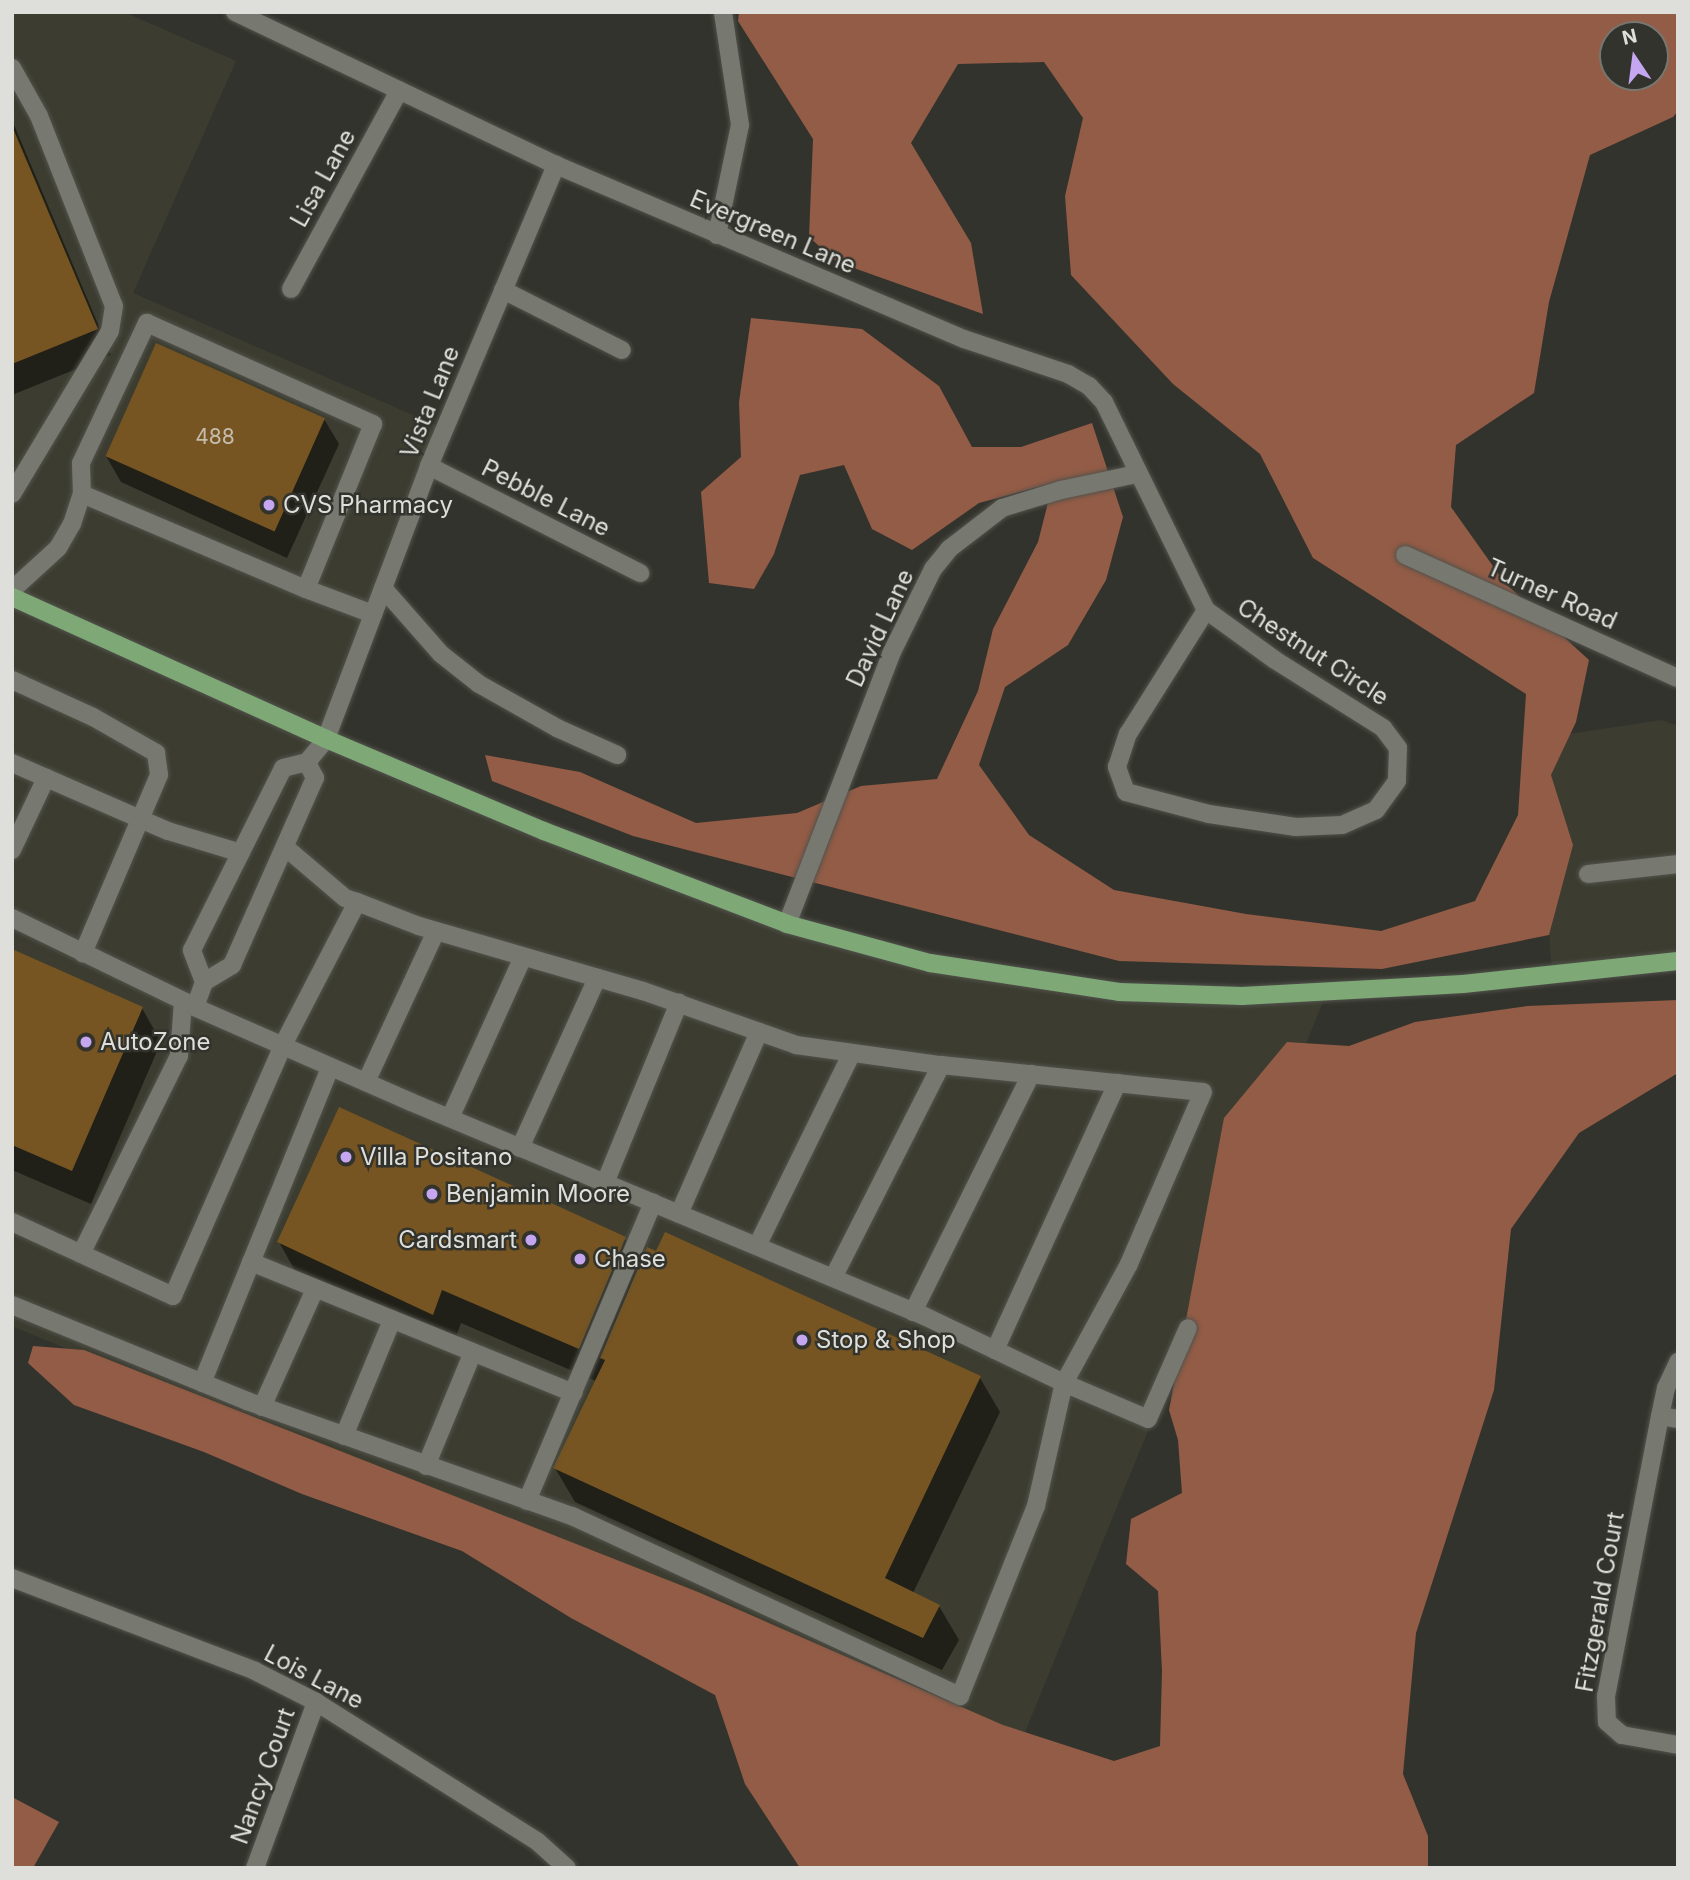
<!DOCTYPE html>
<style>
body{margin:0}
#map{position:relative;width:1690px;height:1880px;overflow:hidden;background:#33332d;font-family:Inter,sans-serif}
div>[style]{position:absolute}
.built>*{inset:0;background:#3c3d30}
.forest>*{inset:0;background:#935c46}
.shadow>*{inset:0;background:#0007}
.building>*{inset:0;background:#765522;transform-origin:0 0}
.roads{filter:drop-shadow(0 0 2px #52524c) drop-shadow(0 0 2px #52524c)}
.lane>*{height:18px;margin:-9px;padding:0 9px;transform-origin:9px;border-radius:9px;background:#777870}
.street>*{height:18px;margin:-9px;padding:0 9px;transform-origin:9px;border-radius:9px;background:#777870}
.primary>*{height:18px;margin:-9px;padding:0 9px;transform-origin:9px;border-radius:9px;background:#7ea977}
.dots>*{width:19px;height:19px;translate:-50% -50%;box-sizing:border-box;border:4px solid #33332d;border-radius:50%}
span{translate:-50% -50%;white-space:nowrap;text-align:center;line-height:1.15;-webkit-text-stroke:5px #33332d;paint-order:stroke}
.number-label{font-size:21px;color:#c4bcac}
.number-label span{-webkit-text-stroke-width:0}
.street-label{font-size:24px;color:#dededa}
.poi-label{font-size:24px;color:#dededa}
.left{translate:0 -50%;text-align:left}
.right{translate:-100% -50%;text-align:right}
.frame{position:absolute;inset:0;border:14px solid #dededa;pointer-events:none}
.north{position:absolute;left:1599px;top:21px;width:70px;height:70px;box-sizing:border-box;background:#33332d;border:2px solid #777772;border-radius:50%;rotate:347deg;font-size:19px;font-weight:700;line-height:28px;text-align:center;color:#dededa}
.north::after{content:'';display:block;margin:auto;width:24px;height:32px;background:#c5a7f1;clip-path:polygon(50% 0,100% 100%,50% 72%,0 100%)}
</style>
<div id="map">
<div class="built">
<div style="clip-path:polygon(12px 12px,124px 12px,236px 61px,133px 293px,445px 429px,326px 738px,787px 924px,930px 963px,1119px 992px,1327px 992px,1021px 1742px,12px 1326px)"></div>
<div style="clip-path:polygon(1662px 720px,1678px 726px,1678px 965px,1552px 974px,1535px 739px)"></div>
</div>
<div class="forest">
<div style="clip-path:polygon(evenodd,739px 12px,1678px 12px,1678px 111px,1673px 117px,1590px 155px,1549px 302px,1534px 393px,1456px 445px,1451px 507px,1505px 583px,1589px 660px,1576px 722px,1551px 775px,1573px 845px,1549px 935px,1382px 969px,1119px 961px,633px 836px,492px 781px,485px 755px,580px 772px,696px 823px,797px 813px,861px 786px,937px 779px,978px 691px,993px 629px,1038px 542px,1053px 483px,979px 503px,912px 550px,872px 529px,844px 465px,800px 475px,774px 554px,754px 589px,709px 583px,701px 492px,741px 457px,739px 402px,751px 318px,862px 329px,939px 386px,972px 447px,1021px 447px,1092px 423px,1123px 517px,1106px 580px,1068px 645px,1005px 687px,979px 765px,1029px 835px,1114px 890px,1246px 914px,1381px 931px,1475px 901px,1518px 815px,1526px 694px,1313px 558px,1260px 454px,1173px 384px,1071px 275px,1065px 196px,1083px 118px,1044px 62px,958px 64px,911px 143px,971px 243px,983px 314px,837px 262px,809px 237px,813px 139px,738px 21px,739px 12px,1613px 35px,1655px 35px,1655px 77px,1613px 77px,1613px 35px)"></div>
<div style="clip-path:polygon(1678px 1000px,1678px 1073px,1579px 1133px,1511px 1229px,1494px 1390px,1416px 1633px,1403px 1774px,1428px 1836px,1428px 1868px,800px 1868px,745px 1784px,715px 1695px,571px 1618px,462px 1551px,302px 1494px,204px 1452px,74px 1405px,28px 1363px,33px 1346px,84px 1350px,698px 1592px,1003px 1725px,1114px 1761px,1160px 1746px,1162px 1671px,1158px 1591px,1126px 1564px,1131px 1519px,1182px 1493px,1178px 1440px,1169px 1410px,1224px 1118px,1287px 1042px,1349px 1046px,1415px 1022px,1527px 1006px)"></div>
<div style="clip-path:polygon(12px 1797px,59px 1822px,33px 1868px,12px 1868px)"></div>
</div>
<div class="shadow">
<div style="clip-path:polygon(12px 120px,111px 355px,12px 395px)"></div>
<div style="clip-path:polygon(324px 419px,339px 444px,287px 558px,121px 482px,106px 456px)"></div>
<div style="clip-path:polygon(12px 951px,142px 1008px,161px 1042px,91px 1204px,12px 1170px)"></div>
<div style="clip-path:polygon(666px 1234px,980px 1378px,1000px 1412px,913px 1593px,939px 1606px,959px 1640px,942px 1670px,575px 1502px,555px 1468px,596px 1381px,461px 1323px,452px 1348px,298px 1276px,279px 1242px,625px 1239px,641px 1266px,657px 1253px)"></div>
</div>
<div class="building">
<div style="clip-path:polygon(12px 126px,98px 329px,12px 364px)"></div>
<div style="left:156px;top:343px;width:185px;height:124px;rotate:24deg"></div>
<div style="clip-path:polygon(12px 949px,143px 1007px,72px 1171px,12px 1145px)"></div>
<div style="clip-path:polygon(339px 1107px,626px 1237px,579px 1349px,442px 1290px,433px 1315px,277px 1242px)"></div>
<div style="clip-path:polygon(665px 1232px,981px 1376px,885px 1578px,940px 1605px,923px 1638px,553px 1468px,605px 1360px,600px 1358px,647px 1247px,656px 1251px)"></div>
</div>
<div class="roads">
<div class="lane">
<div style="left:12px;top:68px;width:55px;rotate:60.6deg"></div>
<div style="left:39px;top:116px;width:204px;rotate:68.5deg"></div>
<div style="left:114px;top:306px;width:25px;rotate:99deg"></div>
<div style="left:110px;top:331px;width:190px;rotate:121deg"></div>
<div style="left:82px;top:494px;width:243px;rotate:23deg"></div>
<div style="left:12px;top:590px;width:62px;rotate:-42.4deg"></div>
<div style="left:58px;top:548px;width:28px;rotate:-60deg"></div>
<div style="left:72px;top:524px;width:32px;rotate:-72deg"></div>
<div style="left:82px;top:494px;width:31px;rotate:-92deg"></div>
<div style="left:81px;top:463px;width:155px;rotate:-64.8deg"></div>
<div style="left:147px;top:323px;width:248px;rotate:24.1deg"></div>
<div style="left:373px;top:424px;width:178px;rotate:112.1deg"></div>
<div style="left:306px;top:589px;width:72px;rotate:20.5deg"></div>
<div style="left:12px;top:680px;width:89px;rotate:24.6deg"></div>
<div style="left:93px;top:717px;width:73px;rotate:29.7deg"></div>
<div style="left:156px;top:753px;width:22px;rotate:82deg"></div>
<div style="left:159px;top:775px;width:194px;rotate:113.1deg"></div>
<div style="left:12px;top:763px;width:170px;rotate:23.6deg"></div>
<div style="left:168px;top:831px;width:76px;rotate:16.8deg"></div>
<div style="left:285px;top:847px;width:79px;rotate:40.4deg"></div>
<div style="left:345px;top:898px;width:13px;rotate:18deg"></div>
<div style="left:357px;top:902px;width:66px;rotate:21.2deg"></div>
<div style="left:419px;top:926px;width:233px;rotate:16.2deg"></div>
<div style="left:643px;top:991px;width:162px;rotate:19.4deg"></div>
<div style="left:796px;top:1045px;width:146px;rotate:7.9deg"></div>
<div style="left:941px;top:1065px;width:263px;rotate:5.9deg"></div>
<div style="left:1203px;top:1092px;width:187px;rotate:113.3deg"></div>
<div style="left:1129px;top:1264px;width:136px;rotate:118.6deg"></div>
<div style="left:1064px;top:1383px;width:91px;rotate:23.2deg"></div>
<div style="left:1148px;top:1419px;width:99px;rotate:-66.3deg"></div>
<div style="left:12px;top:850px;width:80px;rotate:-64.7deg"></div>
<div style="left:1588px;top:874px;width:91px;rotate:-6.3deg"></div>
<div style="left:12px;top:918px;width:200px;rotate:25.8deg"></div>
<div style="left:204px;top:982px;width:33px;rotate:-31deg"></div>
<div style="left:232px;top:965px;width:205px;rotate:-66.1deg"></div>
<div style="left:315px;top:778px;width:18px;rotate:-117deg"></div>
<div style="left:366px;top:1082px;width:166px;rotate:-65.1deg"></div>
<div style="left:450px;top:1118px;width:177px;rotate:-65.6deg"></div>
<div style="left:520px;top:1148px;width:187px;rotate:-65.6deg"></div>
<div style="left:605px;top:1183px;width:195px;rotate:-67.7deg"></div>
<div style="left:679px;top:1214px;width:199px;rotate:-66.3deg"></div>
<div style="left:12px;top:1222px;width:177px;rotate:24.7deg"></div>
<div style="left:173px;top:1296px;width:274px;rotate:-66.3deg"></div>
<div style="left:283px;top:1045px;width:161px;rotate:-62.6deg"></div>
<div style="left:757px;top:1246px;width:215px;rotate:-63.8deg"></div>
<div style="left:81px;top:1254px;width:221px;rotate:-63.7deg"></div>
<div style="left:179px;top:1056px;width:55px;rotate:-85.8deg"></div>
<div style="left:251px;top:1262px;width:348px;rotate:22.1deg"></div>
<div style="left:833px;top:1278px;width:239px;rotate:-63.1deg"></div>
<div style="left:12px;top:1305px;width:254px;rotate:22.2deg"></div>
<div style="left:247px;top:1401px;width:345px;rotate:19.5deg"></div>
<div style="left:572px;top:1516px;width:428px;rotate:24.9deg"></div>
<div style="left:960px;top:1696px;width:205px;rotate:-68.2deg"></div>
<div style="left:1036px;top:1506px;width:126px;rotate:-77.2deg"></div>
<div style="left:1064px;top:1383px;width:155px;rotate:-154.4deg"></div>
<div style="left:924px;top:1316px;width:556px;rotate:-157.36deg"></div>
<div style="left:411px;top:1102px;width:236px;rotate:-156.3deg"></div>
<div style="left:195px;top:1007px;width:27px;rotate:-70deg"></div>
<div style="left:204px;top:982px;width:34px;rotate:-111deg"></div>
<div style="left:192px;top:950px;width:203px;rotate:-63.4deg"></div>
<div style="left:283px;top:768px;width:25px;rotate:-14deg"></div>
<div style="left:307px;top:762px;width:30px;rotate:-50deg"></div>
<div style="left:913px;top:1312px;width:266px;rotate:-63.6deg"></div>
<div style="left:995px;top:1350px;width:294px;rotate:-65.4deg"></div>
<div style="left:202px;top:1383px;width:341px;rotate:-67.9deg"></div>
<div style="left:262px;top:1407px;width:129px;rotate:-65.8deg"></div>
<div style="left:344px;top:1436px;width:126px;rotate:-67.5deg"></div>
<div style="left:426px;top:1466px;width:123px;rotate:-67.6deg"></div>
<div style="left:527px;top:1501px;width:324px;rotate:-67.1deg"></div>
</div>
<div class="street">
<div style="left:235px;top:12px;width:356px;rotate:25.5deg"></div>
<div style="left:556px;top:165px;width:444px;rotate:23.1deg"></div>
<div style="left:964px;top:339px;width:110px;rotate:18.6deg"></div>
<div style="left:1068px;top:374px;width:24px;rotate:30deg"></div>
<div style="left:1089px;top:386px;width:22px;rotate:47deg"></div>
<div style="left:1104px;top:402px;width:232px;rotate:63.9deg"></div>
<div style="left:717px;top:235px;width:112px;rotate:-78.2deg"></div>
<div style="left:740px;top:125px;width:114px;rotate:-98.6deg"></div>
<div style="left:291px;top:289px;width:226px;rotate:-61.4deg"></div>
<div style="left:503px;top:290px;width:133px;rotate:26.8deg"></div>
<div style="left:429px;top:466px;width:237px;rotate:26.9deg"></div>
<div style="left:1405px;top:555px;width:299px;rotate:24.3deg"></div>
<div style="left:383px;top:588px;width:88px;rotate:48.7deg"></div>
<div style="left:441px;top:654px;width:48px;rotate:38.3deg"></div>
<div style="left:479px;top:684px;width:90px;rotate:29.4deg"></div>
<div style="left:557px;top:728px;width:66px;rotate:24.2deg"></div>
<div style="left:1206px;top:610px;width:85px;rotate:35.9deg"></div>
<div style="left:1275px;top:660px;width:128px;rotate:32.2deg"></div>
<div style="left:1383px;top:728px;width:25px;rotate:53deg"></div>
<div style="left:1398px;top:748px;width:33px;rotate:92deg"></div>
<div style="left:1397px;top:781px;width:36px;rotate:126deg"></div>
<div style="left:1376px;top:810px;width:37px;rotate:156deg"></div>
<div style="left:1342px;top:825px;width:46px;rotate:177.5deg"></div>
<div style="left:1296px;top:827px;width:88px;rotate:-171.5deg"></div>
<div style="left:1209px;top:814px;width:86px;rotate:-165.2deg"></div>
<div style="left:1126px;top:792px;width:27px;rotate:-110deg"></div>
<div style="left:1117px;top:767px;width:35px;rotate:-72deg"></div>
<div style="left:1128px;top:734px;width:146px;rotate:-57.8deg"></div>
<div style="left:326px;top:739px;width:292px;rotate:-69.3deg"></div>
<div style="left:429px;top:466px;width:327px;rotate:-67.1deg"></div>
<div style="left:787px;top:924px;width:289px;rotate:-68.9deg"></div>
<div style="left:891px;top:654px;width:95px;rotate:-63.7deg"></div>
<div style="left:933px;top:569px;width:26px;rotate:-51deg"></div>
<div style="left:949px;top:549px;width:67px;rotate:-37.7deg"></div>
<div style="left:1002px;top:508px;width:62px;rotate:-17deg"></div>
<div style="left:1061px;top:490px;width:78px;rotate:-11.9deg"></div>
<div style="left:1660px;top:1416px;width:29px;rotate:-78deg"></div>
<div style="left:1666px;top:1388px;width:29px;rotate:-65deg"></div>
<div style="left:1678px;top:1419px;width:18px;rotate:-171deg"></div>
<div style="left:1660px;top:1416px;width:285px;rotate:100.9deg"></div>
<div style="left:1606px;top:1696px;width:26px;rotate:88deg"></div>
<div style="left:1607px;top:1722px;width:20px;rotate:41deg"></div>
<div style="left:1622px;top:1735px;width:57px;rotate:10.1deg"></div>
<div style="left:12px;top:1578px;width:260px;rotate:20.9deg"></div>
<div style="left:255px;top:1671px;width:68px;rotate:26.9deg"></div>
<div style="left:316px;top:1702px;width:262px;rotate:32.2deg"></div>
<div style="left:538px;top:1842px;width:39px;rotate:42deg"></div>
<div style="left:255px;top:1868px;width:177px;rotate:-69.8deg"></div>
</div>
<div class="primary">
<div style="left:12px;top:597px;width:345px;rotate:24.3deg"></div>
<div style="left:326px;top:739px;width:237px;rotate:22.9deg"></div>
<div style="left:544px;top:831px;width:260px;rotate:20.9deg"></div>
<div style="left:787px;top:924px;width:148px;rotate:15.3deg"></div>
<div style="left:930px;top:963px;width:191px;rotate:8.7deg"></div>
<div style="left:1119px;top:992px;width:123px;rotate:1.9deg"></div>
<div style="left:1242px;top:996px;width:221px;rotate:-3.1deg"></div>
<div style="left:1463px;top:984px;width:216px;rotate:-6.1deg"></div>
</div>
</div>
<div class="dots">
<div style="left:269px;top:505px;background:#c5a7f1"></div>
<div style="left:86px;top:1042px;background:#c5a7f1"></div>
<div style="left:346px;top:1157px;background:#c5a7f1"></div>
<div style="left:432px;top:1194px;background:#c5a7f1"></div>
<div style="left:531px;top:1240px;background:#c5a7f1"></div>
<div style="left:580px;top:1259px;background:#c5a7f1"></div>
<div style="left:802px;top:1340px;background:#c5a7f1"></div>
</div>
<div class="number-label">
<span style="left:215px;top:437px">488</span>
</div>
<div class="street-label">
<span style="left:323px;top:178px;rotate:-61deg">Lisa Lane</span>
<span style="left:773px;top:232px;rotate:23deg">Evergreen Lane</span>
<span style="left:430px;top:402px;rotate:-68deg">Vista Lane</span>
<span style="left:546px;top:498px;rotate:27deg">Pebble Lane</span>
<span style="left:1552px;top:594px;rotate:24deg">Turner Road</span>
<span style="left:880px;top:628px;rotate:-65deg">David Lane</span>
<span style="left:1313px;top:652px;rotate:33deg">Chestnut Circle</span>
<span style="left:1600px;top:1602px;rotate:-80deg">Fitzgerald Court</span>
<span style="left:314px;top:1677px;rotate:28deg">Lois Lane</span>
<span style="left:263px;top:1776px;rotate:-70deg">Nancy Court</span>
</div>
<div class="poi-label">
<span class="left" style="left:283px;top:505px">CVS Pharmacy</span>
<span class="left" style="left:100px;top:1042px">AutoZone</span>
<span class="left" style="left:360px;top:1157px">Villa Positano</span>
<span class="left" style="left:446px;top:1194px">Benjamin Moore</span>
<span class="right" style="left:517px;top:1240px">Cardsmart</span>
<span class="left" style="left:594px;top:1259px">Chase</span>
<span class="left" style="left:816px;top:1340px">Stop &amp; Shop</span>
</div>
<div class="frame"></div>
<div class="north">N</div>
</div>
